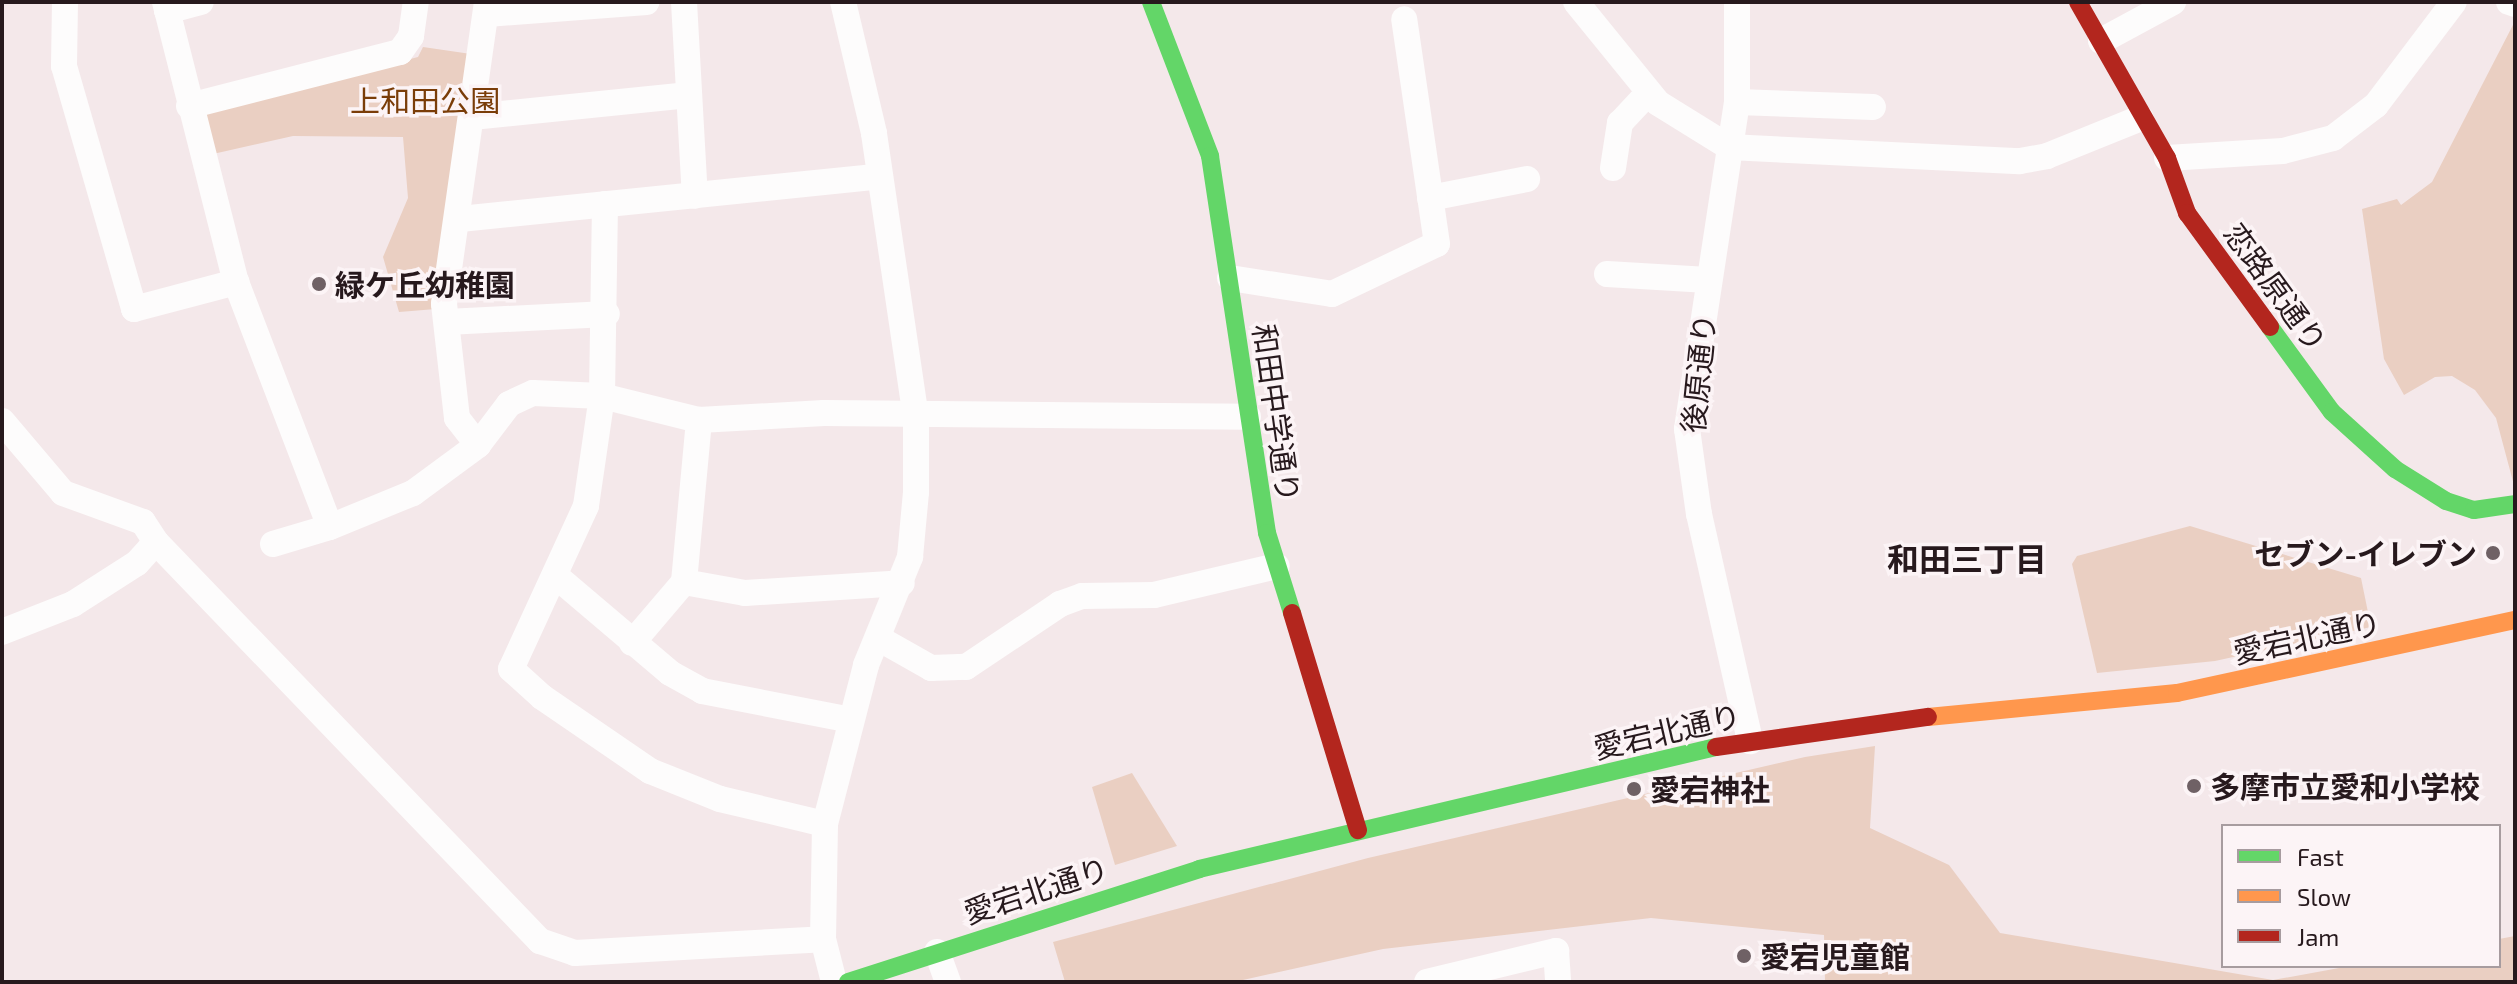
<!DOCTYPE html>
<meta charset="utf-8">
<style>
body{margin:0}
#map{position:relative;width:2517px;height:984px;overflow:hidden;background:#f4e8ea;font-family:"Exo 2","Noto Sans JP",sans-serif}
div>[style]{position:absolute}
.green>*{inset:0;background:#eacfc2}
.street>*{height:26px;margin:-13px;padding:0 13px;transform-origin:13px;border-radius:13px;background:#fdfcfc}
.fast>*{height:18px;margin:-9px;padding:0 9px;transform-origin:9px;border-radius:9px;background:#63d668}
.slow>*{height:18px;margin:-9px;padding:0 9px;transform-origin:9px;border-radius:9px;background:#ff974d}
.jam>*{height:18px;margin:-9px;padding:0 9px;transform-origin:9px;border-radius:9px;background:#b3261e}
.dots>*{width:22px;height:22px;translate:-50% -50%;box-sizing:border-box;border:4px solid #fcf4f6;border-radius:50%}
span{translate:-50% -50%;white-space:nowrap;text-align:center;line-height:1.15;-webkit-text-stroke:7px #fcf4f6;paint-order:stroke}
.park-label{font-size:30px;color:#7a3d08}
.poi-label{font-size:30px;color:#27191d;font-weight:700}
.left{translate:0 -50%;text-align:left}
.right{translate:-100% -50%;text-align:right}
.street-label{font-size:30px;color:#27191d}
.neighbourhood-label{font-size:32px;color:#27191d;font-weight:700}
.frame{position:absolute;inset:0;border:4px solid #27191d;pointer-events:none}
.legend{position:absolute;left:2221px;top:824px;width:280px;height:144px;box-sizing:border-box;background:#fcf4f6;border:2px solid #a79c9f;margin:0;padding:10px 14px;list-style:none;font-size:24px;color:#27191d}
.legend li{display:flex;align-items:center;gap:16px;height:40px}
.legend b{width:40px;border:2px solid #a79c9f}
</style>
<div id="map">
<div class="green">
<div style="clip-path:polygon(2515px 21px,2515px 489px,2496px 418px,2475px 390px,2452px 376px,2435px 377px,2404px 395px,2384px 359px,2362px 209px,2397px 199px,2401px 205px,2432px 182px)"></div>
<div style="clip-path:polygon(423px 47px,471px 54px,436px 309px,399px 312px,383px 257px,408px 198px,403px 137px,293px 136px,213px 154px,203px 119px,209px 111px,418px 57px)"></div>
<div style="clip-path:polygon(2190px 526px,2361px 578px,2371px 627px,2215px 661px,2097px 673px,2072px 564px,2077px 556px)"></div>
<div style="clip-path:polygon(1875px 746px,1870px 828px,1949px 865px,2000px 933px,2273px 980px,2350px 966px,2499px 966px,2499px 939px,2515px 936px,2515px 982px,1825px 982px,1824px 935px,1651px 918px,1383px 949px,1234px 982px,1065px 982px,1053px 942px,1368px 858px,1805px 757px)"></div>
<div style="clip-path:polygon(1132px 773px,1177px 846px,1115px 865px,1092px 787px)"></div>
</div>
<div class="street">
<div style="left:65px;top:2px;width:64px;rotate:90.9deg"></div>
<div style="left:64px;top:66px;width:253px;rotate:73.9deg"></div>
<div style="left:134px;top:309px;width:106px;rotate:-14.8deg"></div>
<div style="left:165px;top:2px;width:289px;rotate:75.8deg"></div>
<div style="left:236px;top:282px;width:262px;rotate:69deg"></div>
<div style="left:684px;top:2px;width:194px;rotate:86.8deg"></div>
<div style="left:1576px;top:2px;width:130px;rotate:50.9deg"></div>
<div style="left:1658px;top:103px;width:84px;rotate:31.8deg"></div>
<div style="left:1729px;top:147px;width:291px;rotate:2.8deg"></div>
<div style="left:2020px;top:161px;width:27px;rotate:-10deg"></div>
<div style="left:2047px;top:156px;width:101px;rotate:-22deg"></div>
<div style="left:1737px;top:2px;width:100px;rotate:90deg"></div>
<div style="left:1737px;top:102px;width:331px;rotate:98.7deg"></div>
<div style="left:1687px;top:429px;width:86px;rotate:82deg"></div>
<div style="left:1699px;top:514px;width:233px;rotate:77.3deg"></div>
<div style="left:2509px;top:2px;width:6px;rotate:18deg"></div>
<div style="left:167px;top:11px;width:35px;rotate:-15deg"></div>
<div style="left:487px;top:14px;width:160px;rotate:-4.3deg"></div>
<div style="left:2101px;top:41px;width:82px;rotate:-28.4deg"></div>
<div style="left:1737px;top:102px;width:136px;rotate:2.1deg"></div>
<div style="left:189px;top:106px;width:218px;rotate:-14.4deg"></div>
<div style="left:400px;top:52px;width:19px;rotate:-55deg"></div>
<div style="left:411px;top:36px;width:34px;rotate:-82deg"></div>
<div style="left:472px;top:117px;width:218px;rotate:-5.8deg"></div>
<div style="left:2167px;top:158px;width:116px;rotate:-3.5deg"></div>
<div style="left:2283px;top:151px;width:52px;rotate:-14.6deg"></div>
<div style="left:2333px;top:138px;width:54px;rotate:-37.5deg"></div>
<div style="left:2376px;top:105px;width:129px;rotate:-52.9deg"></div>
<div style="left:1613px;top:168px;width:46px;rotate:-81.2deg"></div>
<div style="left:1620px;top:123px;width:41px;rotate:-47deg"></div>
<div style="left:1430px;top:198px;width:99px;rotate:-11.1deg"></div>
<div style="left:605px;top:204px;width:192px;rotate:90.9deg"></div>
<div style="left:602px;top:396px;width:111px;rotate:98.3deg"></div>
<div style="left:586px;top:506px;width:179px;rotate:114.7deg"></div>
<div style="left:511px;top:669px;width:42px;rotate:42.1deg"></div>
<div style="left:542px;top:697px;width:131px;rotate:34.4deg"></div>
<div style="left:650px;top:771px;width:75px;rotate:21.8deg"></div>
<div style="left:720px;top:799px;width:108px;rotate:13.4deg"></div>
<div style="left:460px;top:219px;width:422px;rotate:-5.8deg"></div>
<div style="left:1607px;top:274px;width:101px;rotate:3.4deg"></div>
<div style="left:1230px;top:278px;width:103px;rotate:8.9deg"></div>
<div style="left:1332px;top:294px;width:116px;rotate:-25.5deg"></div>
<div style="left:1437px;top:244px;width:227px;rotate:-98.3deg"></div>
<div style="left:447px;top:322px;width:160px;rotate:-2.9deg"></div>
<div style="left:2px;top:421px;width:94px;rotate:49.7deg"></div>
<div style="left:63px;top:493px;width:85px;rotate:19.9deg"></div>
<div style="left:143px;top:522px;width:24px;rotate:57deg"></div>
<div style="left:156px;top:542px;width:554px;rotate:46.1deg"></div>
<div style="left:540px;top:941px;width:37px;rotate:19deg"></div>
<div style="left:575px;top:953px;width:248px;rotate:-3.2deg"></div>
<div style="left:478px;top:445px;width:34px;rotate:-128deg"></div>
<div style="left:457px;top:418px;width:115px;rotate:-96.5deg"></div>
<div style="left:444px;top:304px;width:305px;rotate:-81.9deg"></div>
<div style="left:273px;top:544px;width:59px;rotate:-16.6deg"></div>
<div style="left:330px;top:527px;width:90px;rotate:-22.3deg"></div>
<div style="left:413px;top:493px;width:81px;rotate:-36.4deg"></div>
<div style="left:478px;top:445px;width:51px;rotate:-52.9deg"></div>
<div style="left:509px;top:404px;width:26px;rotate:-25deg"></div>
<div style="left:533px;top:393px;width:69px;rotate:2.5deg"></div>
<div style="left:602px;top:396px;width:100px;rotate:13.9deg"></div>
<div style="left:699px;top:420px;width:125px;rotate:-3.2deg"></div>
<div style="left:824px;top:413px;width:424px;rotate:0.5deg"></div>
<div style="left:557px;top:577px;width:148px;rotate:40.3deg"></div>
<div style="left:670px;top:673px;width:37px;rotate:29deg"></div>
<div style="left:702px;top:691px;width:152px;rotate:11deg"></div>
<div style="left:684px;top:582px;width:62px;rotate:10.2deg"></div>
<div style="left:745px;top:593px;width:157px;rotate:-3.6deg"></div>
<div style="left:2px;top:632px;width:76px;rotate:-21.5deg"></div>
<div style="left:73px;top:604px;width:76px;rotate:-32.6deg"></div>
<div style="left:137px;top:563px;width:28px;rotate:-48deg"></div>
<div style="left:878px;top:638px;width:61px;rotate:29.5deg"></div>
<div style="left:931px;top:668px;width:35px;rotate:-2deg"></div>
<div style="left:966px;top:667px;width:113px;rotate:-33.8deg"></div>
<div style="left:1060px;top:604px;width:23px;rotate:-20deg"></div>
<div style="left:1082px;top:596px;width:72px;rotate:-0.8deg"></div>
<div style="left:1154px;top:595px;width:126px;rotate:-13.3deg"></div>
<div style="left:632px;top:643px;width:80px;rotate:-49.6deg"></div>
<div style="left:684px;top:582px;width:163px;rotate:-84.7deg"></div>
<div style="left:937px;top:952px;width:32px;rotate:70deg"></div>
<div style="left:834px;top:982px;width:44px;rotate:-104.3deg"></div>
<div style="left:823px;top:939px;width:115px;rotate:-89deg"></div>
<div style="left:825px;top:824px;width:164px;rotate:-75.5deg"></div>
<div style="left:866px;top:665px;width:117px;rotate:-67.8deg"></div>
<div style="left:910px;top:557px;width:65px;rotate:-84.7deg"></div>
<div style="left:916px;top:492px;width:74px;rotate:-90deg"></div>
<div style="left:916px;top:418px;width:288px;rotate:-98.4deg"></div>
<div style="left:874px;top:133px;width:135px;rotate:-103.3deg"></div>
<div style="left:1427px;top:982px;width:133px;rotate:-13.5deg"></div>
<div style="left:1556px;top:951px;width:31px;rotate:86deg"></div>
</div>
<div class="fast">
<div style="left:1151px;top:2px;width:165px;rotate:69deg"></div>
<div style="left:1210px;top:156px;width:381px;rotate:81.4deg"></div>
<div style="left:1267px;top:533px;width:84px;rotate:72.6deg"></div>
<div style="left:2270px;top:327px;width:105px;rotate:53.9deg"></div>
<div style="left:2332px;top:412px;width:85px;rotate:42.1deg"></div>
<div style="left:2395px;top:469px;width:60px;rotate:32.1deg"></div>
<div style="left:2446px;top:501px;width:29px;rotate:18deg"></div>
<div style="left:2474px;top:510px;width:41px;rotate:-8.3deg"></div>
<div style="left:848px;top:982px;width:369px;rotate:-17.8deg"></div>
<div style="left:1199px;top:869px;width:531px;rotate:-13.28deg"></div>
</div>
<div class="slow">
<div style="left:1928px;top:717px;width:250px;rotate:-5.5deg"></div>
<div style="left:2177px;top:693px;width:346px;rotate:-12.2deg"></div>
</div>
<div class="jam">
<div style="left:2078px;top:2px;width:180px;rotate:60.3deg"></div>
<div style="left:2167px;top:158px;width:59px;rotate:70deg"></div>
<div style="left:2187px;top:213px;width:141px;rotate:53.9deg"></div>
<div style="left:1292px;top:613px;width:227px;rotate:73.1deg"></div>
<div style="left:1716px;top:747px;width:214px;rotate:-8.1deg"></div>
</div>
<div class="dots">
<div style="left:319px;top:284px;background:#6f6165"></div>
<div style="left:2493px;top:553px;background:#6f6165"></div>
<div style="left:2194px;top:786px;background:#6f6165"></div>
<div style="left:1634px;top:789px;background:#6f6165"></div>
<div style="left:1744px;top:956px;background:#6f6165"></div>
</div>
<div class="park-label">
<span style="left:425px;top:100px">上和田公園</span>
</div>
<div class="poi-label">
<span class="left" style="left:335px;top:284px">緑ケ丘幼稚園</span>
<span class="right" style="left:2477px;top:553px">セブン-イレブン</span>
<span class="left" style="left:2210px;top:786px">多摩市立愛和小学校</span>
<span class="left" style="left:1650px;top:789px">愛宕神社</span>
<span class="left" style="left:1760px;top:956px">愛宕児童館</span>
</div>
<div class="street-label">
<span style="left:2276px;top:287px;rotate:54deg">恋路原通り</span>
<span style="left:1698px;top:373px;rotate:-84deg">後原通り</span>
<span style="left:1277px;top:413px;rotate:82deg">和田中学通り</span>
<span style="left:2307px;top:637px;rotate:-12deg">愛宕北通り</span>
<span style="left:1667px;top:731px;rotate:-13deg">愛宕北通り</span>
<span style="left:1036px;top:890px;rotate:-18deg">愛宕北通り</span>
</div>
<div class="neighbourhood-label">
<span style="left:1967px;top:558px">和田三丁目</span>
</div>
<div class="frame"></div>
<ul class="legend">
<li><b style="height:10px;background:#63d668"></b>Fast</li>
<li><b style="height:10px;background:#ff974d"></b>Slow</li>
<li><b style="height:10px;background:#b3261e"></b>Jam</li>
</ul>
</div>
